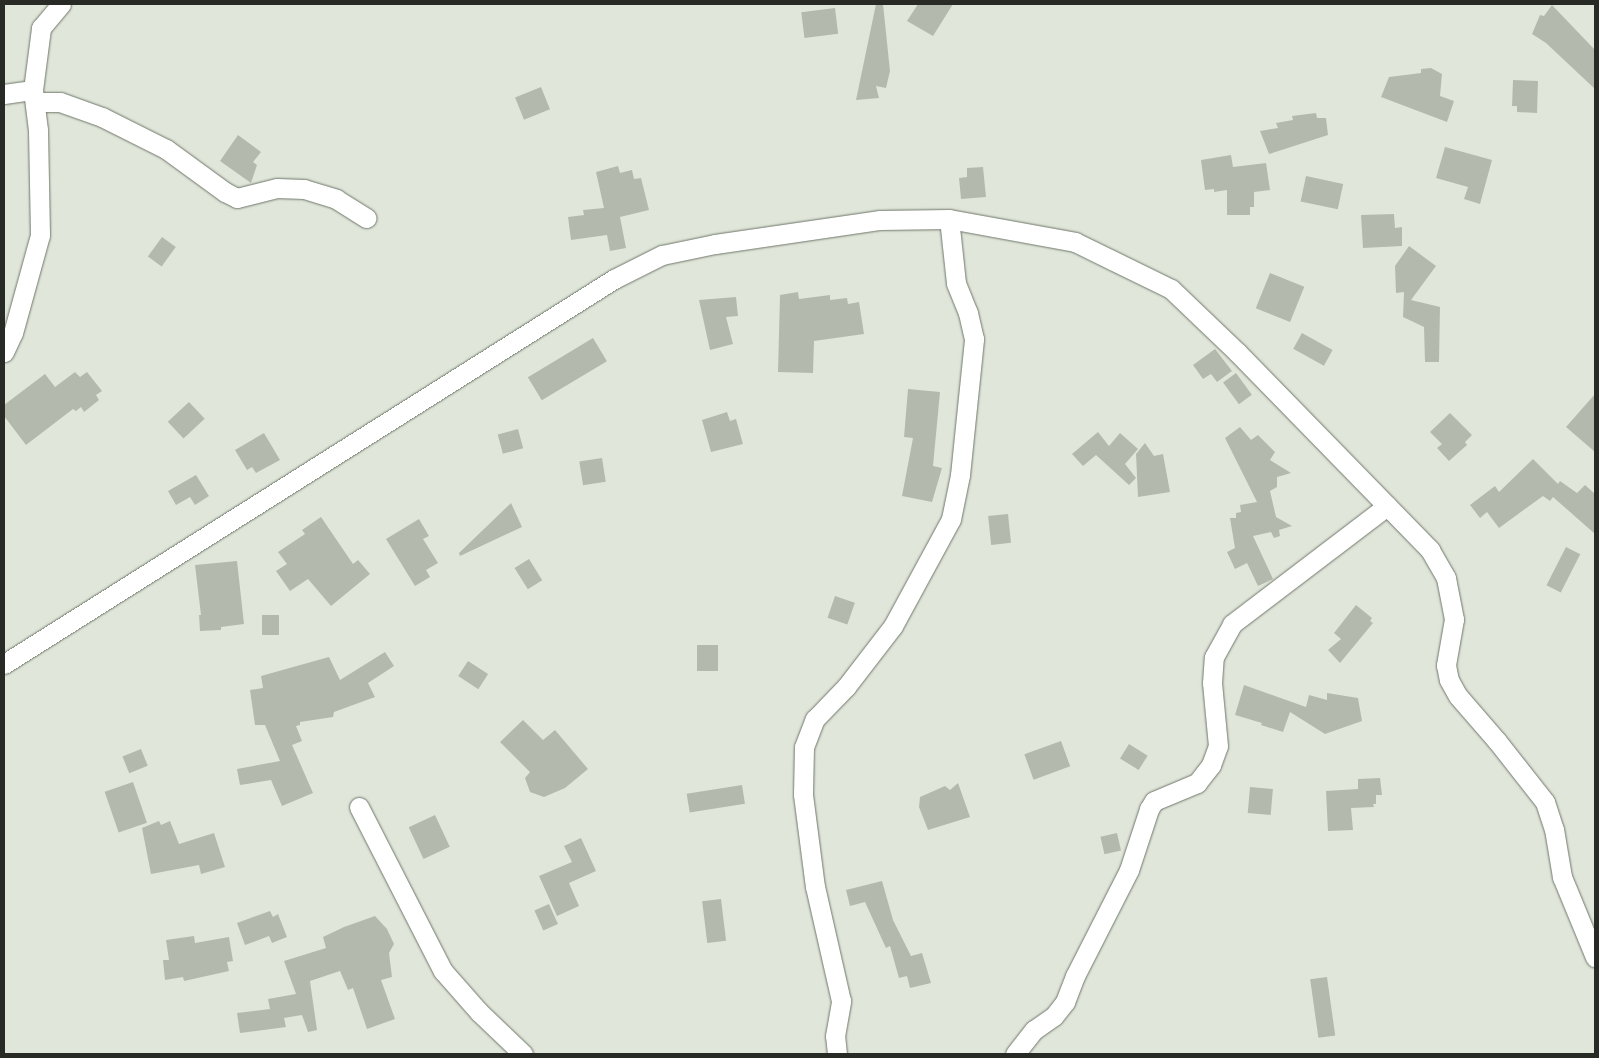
<!DOCTYPE html>
<style>
body{margin:0}
#map{position:relative;width:1599px;height:1058px;overflow:hidden;background:#e0e7da;font-family:Manrope,sans-serif}
div>[style]{position:absolute}
.building>*{inset:0;background:#b3baad;transform-origin:0 0}
.roads{filter:drop-shadow(0 0 1px #6f766a) drop-shadow(0 0 1px #6f766a)}
.minor>*{height:19px;margin:-9.5px;padding:0 9.5px;transform-origin:9.5px;border-radius:9.5px;background:#fff}
span{translate:-50% -50%;white-space:nowrap;text-align:center;line-height:1.15;-webkit-text-stroke:5px #fff;paint-order:stroke}
.frame{position:absolute;inset:0;border:5px solid #282a25;pointer-events:none}
</style>
<div id="map">
<div class="building">
<div style="clip-path:polygon(876px 4px,883px 4px,890px 71px,886px 88px,876px 86px,879px 98px,856px 100px)"></div>
<div style="clip-path:polygon(918px 4px,953px 4px,933px 36px,907px 21px)"></div>
<div style="clip-path:polygon(1552px 5px,1595px 50px,1595px 89px,1546px 43px,1532px 34px,1540px 15px,1544px 16px)"></div>
<div style="left:835px;top:8px;width:26px;height:34px;rotate:83deg"></div>
<div style="clip-path:polygon(1431px 68px,1442px 74px,1440px 96px,1454px 101px,1447px 122px,1381px 97px,1389px 77px,1421px 73px,1421px 69px)"></div>
<div style="clip-path:polygon(1513px 80px,1538px 81px,1537px 113px,1517px 112px,1517px 106px,1512px 106px)"></div>
<div style="left:541px;top:87px;width:24px;height:28px;rotate:68deg"></div>
<div style="clip-path:polygon(1316px 113px,1317px 118px,1326px 118px,1328px 135px,1269px 154px,1260px 131px,1278px 128px,1276px 123px,1293px 120px,1292px 116px)"></div>
<div style="clip-path:polygon(238px 135px,261px 152px,253px 162px,257px 165px,251px 183px,220px 161px)"></div>
<div style="clip-path:polygon(1445px 147px,1492px 160px,1480px 204px,1464px 199px,1468px 187px,1436px 178px)"></div>
<div style="clip-path:polygon(1231px 155px,1233px 167px,1266px 163px,1270px 190px,1254px 192px,1254px 207px,1250px 207px,1250px 215px,1227px 215px,1227px 190px,1214px 192px,1214px 189px,1205px 190px,1201px 160px)"></div>
<div style="clip-path:polygon(618px 166px,620px 173px,632px 170px,634px 179px,641px 178px,649px 210px,620px 217px,626px 248px,610px 251px,607px 235px,571px 240px,568px 217px,584px 215px,583px 210px,604px 208px,596px 172px)"></div>
<div style="clip-path:polygon(983px 167px,986px 197px,961px 199px,959px 178px,967px 177px,967px 168px)"></div>
<div style="left:1306px;top:176px;width:38px;height:26px;rotate:12deg"></div>
<div style="clip-path:polygon(1394px 214px,1395px 228px,1402px 227px,1402px 246px,1363px 248px,1361px 215px)"></div>
<div style="left:162px;top:237px;width:17px;height:24px;rotate:36deg"></div>
<div style="clip-path:polygon(1409px 246px,1436px 266px,1411px 300px,1440px 307px,1439px 362px,1425px 362px,1424px 327px,1403px 317px,1404px 292px,1396px 293px,1395px 266px)"></div>
<div style="left:1270px;top:273px;width:37px;height:38px;rotate:22deg"></div>
<div style="clip-path:polygon(798px 292px,799px 299px,830px 295px,830px 300px,847px 298px,848px 304px,859px 302px,864px 334px,814px 341px,813px 373px,778px 372px,780px 295px)"></div>
<div style="clip-path:polygon(736px 297px,738px 316px,726px 317px,733px 344px,710px 350px,699px 300px)"></div>
<div style="left:1302px;top:333px;width:35px;height:18px;rotate:29deg"></div>
<div style="left:593px;top:338px;width:27px;height:76px;rotate:59deg"></div>
<div style="clip-path:polygon(1215px 349px,1232px 371px,1217px 382px,1211px 374px,1203px 379px,1193px 365px)"></div>
<div style="clip-path:polygon(75px 372px,80px 377px,87px 372px,102px 391px,96px 395px,99px 400px,84px 412px,81px 407px,76px 411px,73px 409px,26px 445px,4px 416px,4px 405px,45px 374px,55px 387px)"></div>
<div style="left:1236px;top:373px;width:27px;height:16px;rotate:54deg"></div>
<div style="clip-path:polygon(908px 389px,940px 392px,933px 466px,942px 468px,932px 502px,902px 496px,913px 438px,904px 437px)"></div>
<div style="clip-path:polygon(1595px 394px,1595px 452px,1566px 427px)"></div>
<div style="left:189px;top:402px;width:23px;height:29px;rotate:47deg"></div>
<div style="clip-path:polygon(727px 412px,730px 421px,736px 419px,743px 444px,711px 452px,702px 420px)"></div>
<div style="clip-path:polygon(1450px 413px,1472px 435px,1465px 442px,1467px 445px,1449px 461px,1437px 448px,1442px 444px,1430px 432px)"></div>
<div style="clip-path:polygon(1240px 427px,1251px 440px,1258px 435px,1275px 452px,1270px 460px,1291px 473px,1277px 477px,1277px 487px,1270px 491px,1276px 517px,1292px 526px,1279px 530px,1280px 536px,1274px 538px,1271px 532px,1253px 536px,1273px 579px,1258px 586px,1247px 563px,1235px 569px,1227px 552px,1235px 548px,1230px 518px,1236px 518px,1236px 513px,1241px 512px,1240px 505px,1257px 502px,1225px 438px)"></div>
<div style="left:518px;top:429px;width:20px;height:21px;rotate:75deg"></div>
<div style="clip-path:polygon(1098px 432px,1109px 446px,1120px 433px,1138px 449px,1125px 464px,1136px 478px,1129px 485px,1096px 455px,1083px 466px,1072px 454px)"></div>
<div style="clip-path:polygon(264px 433px,280px 460px,256px 473px,252px 467px,247px 470px,235px 450px)"></div>
<div style="clip-path:polygon(1145px 443px,1154px 456px,1163px 454px,1170px 492px,1138px 497px,1136px 454px)"></div>
<div style="left:602px;top:458px;width:24px;height:23px;rotate:81deg"></div>
<div style="clip-path:polygon(1533px 459px,1558px 484px,1560px 481px,1577px 493px,1585px 485px,1595px 494px,1595px 534px,1553px 497px,1550px 501px,1543px 496px,1499px 528px,1487px 512px,1480px 518px,1470px 505px,1495px 486px,1499px 492px)"></div>
<div style="clip-path:polygon(196px 475px,209px 496px,195px 505px,190px 497px,176px 505px,168px 491px)"></div>
<div style="clip-path:polygon(511px 503px,522px 527px,460px 556px,459px 553px)"></div>
<div style="left:1008px;top:514px;width:29px;height:20px;rotate:84deg"></div>
<div style="clip-path:polygon(321px 517px,353px 564px,358px 560px,370px 574px,331px 606px,308px 579px,290px 591px,276px 571px,287px 564px,278px 552px,305px 534px,302px 530px)"></div>
<div style="clip-path:polygon(419px 519px,429px 536px,423px 539px,438px 563px,426px 570px,430px 577px,415px 586px,386px 539px)"></div>
<div style="left:1566px;top:547px;width:16px;height:43px;rotate:27deg"></div>
<div style="left:529px;top:559px;width:25px;height:17px;rotate:58deg"></div>
<div style="clip-path:polygon(237px 561px,244px 624px,221px 627px,221px 630px,200px 631px,199px 615px,201px 615px,195px 565px)"></div>
<div style="left:835px;top:596px;width:21px;height:23px;rotate:19deg"></div>
<div style="clip-path:polygon(1356px 605px,1372px 618px,1370px 621px,1373px 623px,1340px 663px,1328px 650px,1341px 639px,1334px 633px)"></div>
<div style="left:279px;top:615px;width:20px;height:17px;rotate:90deg"></div>
<div style="left:697px;top:645px;width:21px;height:26px"></div>
<div style="clip-path:polygon(385px 652px,394px 666px,368px 683px,375px 697px,334px 712px,333px 717px,300px 722px,300px 725px,296px 726px,302px 741px,292px 745px,313px 793px,282px 806px,271px 780px,240px 785px,237px 769px,280px 761px,265px 725px,255px 725px,250px 690px,263px 688px,261px 676px,329px 657px,340px 680px)"></div>
<div style="left:468px;top:661px;width:24px;height:18px;rotate:33deg"></div>
<div style="clip-path:polygon(1244px 685px,1306px 707px,1309px 695px,1327px 700px,1327px 693px,1358px 698px,1362px 721px,1325px 734px,1290px 712px,1283px 732px,1261px 725px,1262px 723px,1235px 715px)"></div>
<div style="clip-path:polygon(523px 720px,543px 740px,555px 730px,588px 769px,565px 788px,544px 797px,530px 792px,525px 778px,530px 772px,500px 742px)"></div>
<div style="left:1061px;top:741px;width:27px;height:39px;rotate:70deg"></div>
<div style="left:1129px;top:744px;width:22px;height:17px;rotate:32deg"></div>
<div style="left:141px;top:749px;width:18px;height:20px;rotate:68deg"></div>
<div style="clip-path:polygon(1380px 778px,1382px 795px,1376px 795px,1376px 804px,1373px 804px,1374px 807px,1351px 808px,1353px 830px,1328px 831px,1326px 791px,1358px 789px,1358px 779px)"></div>
<div style="left:133px;top:782px;width:43px;height:30px;rotate:71deg"></div>
<div style="clip-path:polygon(958px 783px,970px 817px,928px 830px,919px 807px,920px 797px,945px 786px,950px 790px)"></div>
<div style="left:742px;top:785px;width:19px;height:56px;rotate:81deg"></div>
<div style="left:1250px;top:787px;width:23px;height:26px;rotate:5deg"></div>
<div style="left:435px;top:815px;width:35px;height:29px;rotate:65deg"></div>
<div style="clip-path:polygon(159px 821px,161px 825px,170px 821px,179px 844px,214px 833px,225px 867px,201px 874px,199px 865px,151px 874px,142px 828px)"></div>
<div style="left:1117px;top:833px;width:18px;height:17px;rotate:77deg"></div>
<div style="clip-path:polygon(581px 838px,596px 871px,569px 883px,579px 906px,557px 916px,539px 876px,572px 862px,564px 846px)"></div>
<div style="clip-path:polygon(882px 881px,893px 920px,911px 956px,922px 953px,931px 983px,910px 988px,907px 976px,899px 978px,890px 946px,886px 948px,865px 902px,850px 906px,846px 890px)"></div>
<div style="left:721px;top:899px;width:42px;height:19px;rotate:83deg"></div>
<div style="left:549px;top:904px;width:22px;height:16px;rotate:66deg"></div>
<div style="clip-path:polygon(270px 911px,273px 917px,278px 914px,287px 937px,272px 943px,269px 936px,245px 945px,237px 923px)"></div>
<div style="clip-path:polygon(375px 916px,387px 929px,394px 944px,389px 953px,392px 977px,381px 980px,395px 1019px,367px 1029px,353px 988px,348px 990px,340px 971px,310px 981px,317px 1030px,308px 1032px,302px 1015px,284px 1018px,286px 1027px,240px 1033px,237px 1013px,270px 1009px,268px 999px,296px 994px,284px 961px,326px 948px,323px 937px,344px 927px)"></div>
<div style="clip-path:polygon(194px 936px,195px 943px,229px 937px,233px 961px,227px 962px,229px 971px,184px 981px,183px 977px,165px 980px,163px 960px,169px 960px,166px 940px)"></div>
<div style="left:1327px;top:977px;width:59px;height:17px;rotate:82deg"></div>
</div>
<div class="roads">
<div class="minor">
<div style="left:4px;top:94px;width:29px;rotate:-8deg"></div>
<div style="left:35px;top:102px;width:25px"></div>
<div style="left:60px;top:102px;width:45px;rotate:19.7deg"></div>
<div style="left:102px;top:117px;width:72px;rotate:26.6deg"></div>
<div style="left:166px;top:149px;width:73px;rotate:36.1deg"></div>
<div style="left:225px;top:192px;width:13px;rotate:27deg"></div>
<div style="left:237px;top:198px;width:41px;rotate:-14deg"></div>
<div style="left:277px;top:188px;width:27px;rotate:2deg"></div>
<div style="left:304px;top:189px;width:34px;rotate:17deg"></div>
<div style="left:336px;top:199px;width:36px;rotate:32deg"></div>
<div style="left:4px;top:352px;width:21px;rotate:-65deg"></div>
<div style="left:13px;top:333px;width:102px;rotate:-74.6deg"></div>
<div style="left:40px;top:235px;width:105px;rotate:-91.1deg"></div>
<div style="left:38px;top:130px;width:40px;rotate:-97.1deg"></div>
<div style="left:33px;top:90px;width:63px;rotate:-82.6deg"></div>
<div style="left:41px;top:28px;width:31px;rotate:-50deg"></div>
<div style="left:4px;top:664px;width:721px;rotate:-32.26deg"></div>
<div style="left:614px;top:279px;width:54px;rotate:-26.6deg"></div>
<div style="left:662px;top:255px;width:54px;rotate:-11.7deg"></div>
<div style="left:715px;top:244px;width:167px;rotate:-8.3deg"></div>
<div style="left:880px;top:220px;width:69px;rotate:-0.8deg"></div>
<div style="left:949px;top:219px;width:128px;rotate:10.3deg"></div>
<div style="left:1075px;top:242px;width:107px;rotate:26.1deg"></div>
<div style="left:1171px;top:289px;width:91px;rotate:43.7deg"></div>
<div style="left:1237px;top:352px;width:277px;rotate:45.7deg"></div>
<div style="left:1430px;top:550px;width:32px;rotate:60deg"></div>
<div style="left:1446px;top:578px;width:42px;rotate:79deg"></div>
<div style="left:1454px;top:619px;width:47px;rotate:99.9deg"></div>
<div style="left:1446px;top:665px;width:15px;rotate:79deg"></div>
<div style="left:1449px;top:680px;width:18px;rotate:61deg"></div>
<div style="left:1458px;top:696px;width:60px;rotate:49.1deg"></div>
<div style="left:1497px;top:741px;width:78px;rotate:51.8deg"></div>
<div style="left:1545px;top:802px;width:28px;rotate:72deg"></div>
<div style="left:1554px;top:829px;width:49px;rotate:80.5deg"></div>
<div style="left:1562px;top:877px;width:87px;rotate:67.6deg"></div>
<div style="left:359px;top:807px;width:184px;rotate:62.9deg"></div>
<div style="left:443px;top:971px;width:55px;rotate:48.7deg"></div>
<div style="left:479px;top:1012px;width:61px;rotate:43.7deg"></div>
<div style="left:837px;top:1054px;width:18px;rotate:-96deg"></div>
<div style="left:835px;top:1036px;width:36px;rotate:-80deg"></div>
<div style="left:841px;top:1001px;width:117px;rotate:-102.8deg"></div>
<div style="left:815px;top:887px;width:94px;rotate:-97.4deg"></div>
<div style="left:803px;top:794px;width:47px;rotate:-88.8deg"></div>
<div style="left:804px;top:747px;width:30px;rotate:-69deg"></div>
<div style="left:815px;top:719px;width:45px;rotate:-45.9deg"></div>
<div style="left:846px;top:687px;width:77px;rotate:-52.4deg"></div>
<div style="left:893px;top:626px;width:122px;rotate:-61.5deg"></div>
<div style="left:951px;top:519px;width:45px;rotate:-78.4deg"></div>
<div style="left:960px;top:475px;width:137px;rotate:-84.1deg"></div>
<div style="left:974px;top:339px;width:27px;rotate:-103deg"></div>
<div style="left:968px;top:313px;width:32px;rotate:-112deg"></div>
<div style="left:956px;top:283px;width:64px;rotate:-96.2deg"></div>
<div style="left:1015px;top:1054px;width:31px;rotate:-52deg"></div>
<div style="left:1034px;top:1030px;width:24px;rotate:-35deg"></div>
<div style="left:1054px;top:1016px;width:18px;rotate:-52deg"></div>
<div style="left:1065px;top:1002px;width:28px;rotate:-69deg"></div>
<div style="left:1075px;top:976px;width:119px;rotate:-63deg"></div>
<div style="left:1129px;top:870px;width:64px;rotate:-71.8deg"></div>
<div style="left:1149px;top:809px;width:9px;rotate:-58deg"></div>
<div style="left:1154px;top:801px;width:47px;rotate:-22.7deg"></div>
<div style="left:1197px;top:783px;width:23px;rotate:-52deg"></div>
<div style="left:1211px;top:765px;width:20px;rotate:-70deg"></div>
<div style="left:1218px;top:746px;width:63px;rotate:-95.4deg"></div>
<div style="left:1212px;top:683px;width:26px;rotate:-86deg"></div>
<div style="left:1214px;top:657px;width:38px;rotate:-61deg"></div>
<div style="left:1232px;top:624px;width:195px;rotate:-37.3deg"></div>
</div>
</div>
<div class="frame"></div>
</div>
